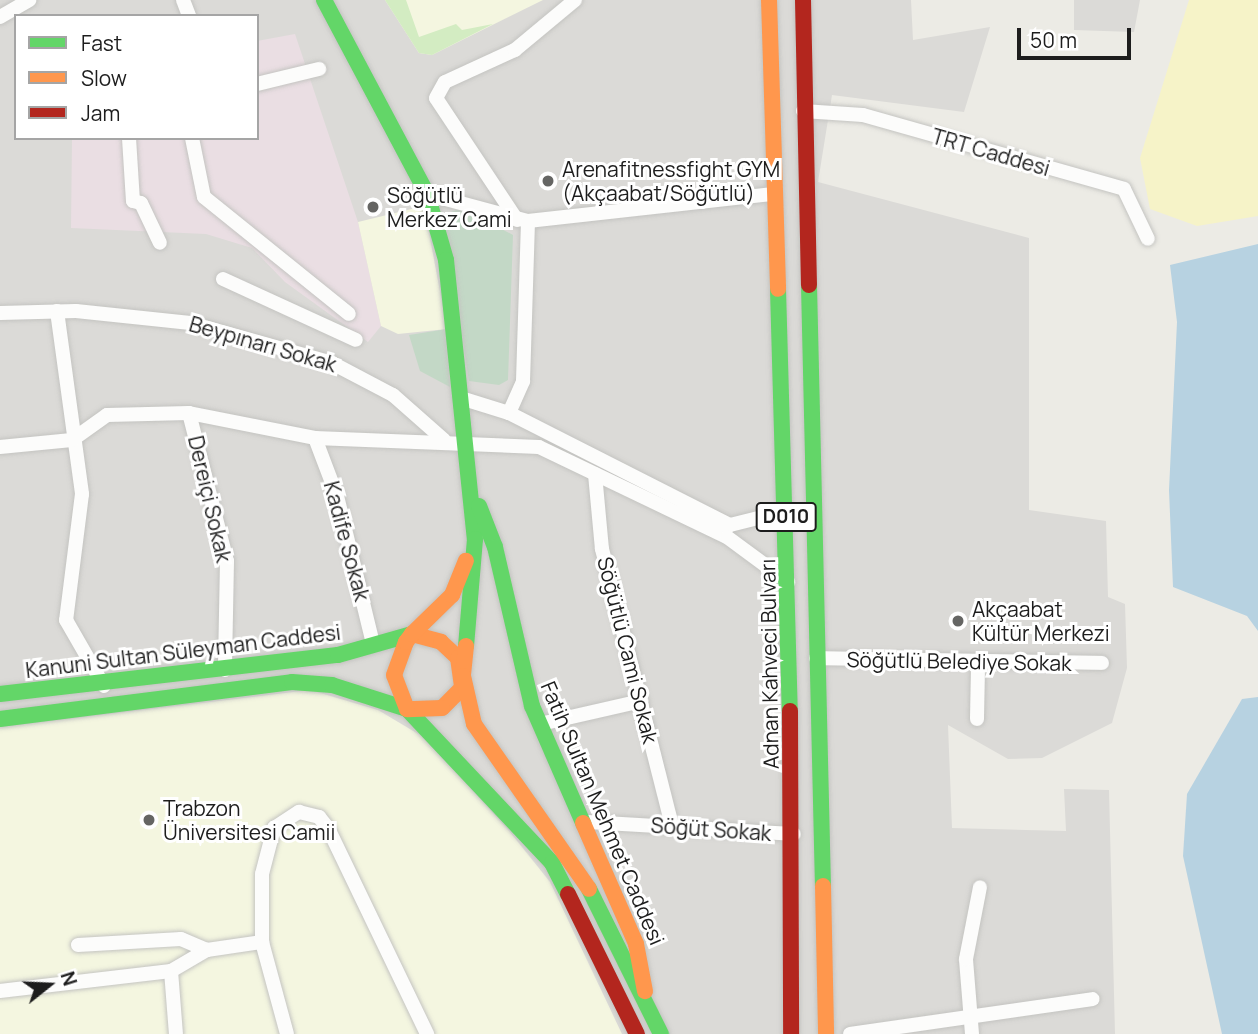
<!DOCTYPE html>
<meta charset="utf-8">
<style>
body{margin:0}
#map{position:relative;width:1258px;height:1034px;overflow:hidden;background:#ecebe5;font-family:Manrope,sans-serif}
div>[style]{position:absolute}
.residential>*{inset:0;background:#dbdad7}
.industrial>*{inset:0;background:#eadee3}
.education>*{inset:0;background:#f4f6e0}
.grass>*{inset:0;background:#d3ecc2}
.sand>*{inset:0;background:#f6f3c8}
.cemetery>*{inset:0;background:#c3d8c6}
.water>*{inset:0;background:#b7d2e1}
.roads{filter:drop-shadow(0 0 2px #c4c4c1) drop-shadow(0 0 2px #c4c4c1)}
.street>*{height:14px;margin:-7px;padding:0 7px;transform-origin:7px;border-radius:7px;background:#fcfcfb}
.fast>*{height:16px;margin:-8px;padding:0 8px;transform-origin:8px;border-radius:8px;background:#63d668}
.slow>*{height:16px;margin:-8px;padding:0 8px;transform-origin:8px;border-radius:8px;background:#ff974d}
.jam>*{height:16px;margin:-8px;padding:0 8px;transform-origin:8px;border-radius:8px;background:#b3261e}
.dots>*{width:19px;height:19px;translate:-50% -50%;box-sizing:border-box;border:4px solid #fff;border-radius:50%}
span{translate:-50% -50%;white-space:nowrap;text-align:center;line-height:1.15;-webkit-text-stroke:6px #fff;paint-order:stroke}
.shield-label span{padding:2px 5px;background:#fff;border:2px solid;border-radius:5px;-webkit-text-stroke-width:0}
.shield-label{font-size:19px;color:#1d1d1d;font-weight:700}
.street-label{font-size:21px;color:#1d1d1d}
.poi-label{font-size:21px;color:#1d1d1d}
.left{translate:0 -50%;text-align:left}
.legend{position:absolute;left:14px;top:14px;width:245px;height:126px;box-sizing:border-box;background:#fff;border:2px solid #a5a5a5;margin:0;padding:9px 12px;list-style:none;font-size:21px;color:#1d1d1d}
.legend li{display:flex;align-items:center;gap:14px;height:35px}
.legend b{width:35px;border:2px solid #a5a5a5}
.north{position:absolute;left:14px;top:950px;width:70px;height:70px;-webkit-text-stroke:5px #fff;paint-order:stroke;rotate:72deg;font-size:19px;font-weight:700;line-height:28px;text-align:center;color:#1d1d1d}
.north::after{content:'';display:block;margin:auto;width:24px;height:32px;background:#1d1d1d;clip-path:polygon(50% 0,100% 100%,50% 72%,0 100%)}
.scale{position:absolute;left:1017px;top:28px;width:114px;height:32px;box-sizing:border-box;border:4px solid #1d1d1d;border-top:0;padding-left:9px;font-size:21px;line-height:24px;white-space:nowrap;color:#1d1d1d;-webkit-text-stroke:5px #fff;paint-order:stroke}
</style>
<div id="map">
<div class="residential">
<div style="clip-path:polygon(evenodd,0 0,911px 0,913px 40px,990px 27px,964px 112px,832px 95px,818px 182px,1029px 238px,1029px 510px,1106px 521px,1108px 597px,1125px 604px,1127px 668px,1112px 723px,1042px 758px,1008px 759px,948px 725px,952px 828px,1066px 831px,1064px 789px,1109px 790px,1115px 1034px,0 1034px,0 0,16px 16px,257px 16px,257px 138px,16px 138px,16px 16px)"></div>
<div style="clip-path:polygon(1074px 0,1140px 0,1134px 32px,1074px 30px)"></div>
</div>
<div class="industrial">
<div style="clip-path:polygon(295px 34px,358px 222px,381px 326px,368px 342px,285px 282px,252px 248px,206px 234px,71px 228px,72px 138px,257px 138px,257px 41px)"></div>
</div>
<div class="education">
<div style="clip-path:polygon(385px 0,543px 0,432px 55px,419px 53px)"></div>
<div style="clip-path:polygon(424px 206px,447px 329px,398px 334px,381px 326px,358px 222px)"></div>
<div style="clip-path:polygon(310px 690px,378px 710px,425px 738px,510px 832px,550px 882px,622px 1034px,0 1034px,0 727px)"></div>
</div>
<div class="grass">
<div style="clip-path:polygon(385px 0,406px 0,419px 37px,456px 24px,462px 30px,493px 24px,432px 55px,419px 53px)"></div>
</div>
<div class="sand">
<div style="clip-path:polygon(1189px 0,1258px 0,1258px 216px,1197px 226px,1150px 209px,1140px 158px)"></div>
</div>
<div class="cemetery">
<div style="clip-path:polygon(462px 208px,513px 235px,508px 380px,499px 385px,469px 381px,443px 215px)"></div>
<div style="clip-path:polygon(447px 329px,450px 387px,420px 371px,409px 335px)"></div>
</div>
<div class="water">
<div style="clip-path:polygon(1258px 244px,1258px 631px,1247px 616px,1173px 587px,1169px 490px,1177px 322px,1170px 265px)"></div>
<div style="clip-path:polygon(1258px 697px,1258px 1034px,1222px 1034px,1183px 856px,1187px 794px,1242px 699px)"></div>
</div>
<div class="roads">
<div class="street">
<div style="left:183px;top:0;width:17px;rotate:69deg"></div>
<div style="left:0;top:17px;width:34px;rotate:-30deg"></div>
<div style="left:257px;top:84px;width:64px;rotate:-13.6deg"></div>
<div style="left:803px;top:111px;width:60px;rotate:3.8deg"></div>
<div style="left:863px;top:115px;width:271px;rotate:15.8deg"></div>
<div style="left:1124px;top:189px;width:55px;rotate:64.4deg"></div>
<div style="left:129px;top:138px;width:63px;rotate:86.4deg"></div>
<div style="left:133px;top:201px;width:8px;rotate:14deg"></div>
<div style="left:141px;top:203px;width:44px;rotate:64.6deg"></div>
<div style="left:192px;top:138px;width:60px;rotate:78.5deg"></div>
<div style="left:204px;top:197px;width:186px;rotate:38.9deg"></div>
<div style="left:427px;top:194px;width:105px;rotate:15deg"></div>
<div style="left:528px;top:221px;width:247px;rotate:-6.3deg"></div>
<div style="left:517px;top:220px;width:146px;rotate:-123.6deg"></div>
<div style="left:436px;top:98px;width:18px;rotate:-61deg"></div>
<div style="left:445px;top:82px;width:77px;rotate:-24.6deg"></div>
<div style="left:515px;top:50px;width:78px;rotate:-39.8deg"></div>
<div style="left:223px;top:279px;width:146px;rotate:24.6deg"></div>
<div style="left:57px;top:311px;width:185px;rotate:82.2deg"></div>
<div style="left:82px;top:494px;width:127px;rotate:97.2deg"></div>
<div style="left:66px;top:620px;width:76px;rotate:60.1deg"></div>
<div style="left:0;top:313px;width:76px;rotate:-1.5deg"></div>
<div style="left:76px;top:311px;width:115px;rotate:6deg"></div>
<div style="left:190px;top:323px;width:148px;rotate:15.7deg"></div>
<div style="left:332px;top:363px;width:69px;rotate:27.7deg"></div>
<div style="left:393px;top:395px;width:68px;rotate:41.4deg"></div>
<div style="left:464px;top:399px;width:47px;rotate:17.3deg"></div>
<div style="left:509px;top:413px;width:248px;rotate:26.9deg"></div>
<div style="left:730px;top:525px;width:58px;rotate:-14deg"></div>
<div style="left:189px;top:413px;width:153px;rotate:75.6deg"></div>
<div style="left:227px;top:561px;width:109px;rotate:91.1deg"></div>
<div style="left:509px;top:413px;width:35px;rotate:-66deg"></div>
<div style="left:523px;top:381px;width:160px;rotate:-88.2deg"></div>
<div style="left:315px;top:438px;width:62px;rotate:69.2deg"></div>
<div style="left:337px;top:496px;width:152px;rotate:76.3deg"></div>
<div style="left:0;top:447px;width:72px;rotate:-5.6deg"></div>
<div style="left:72px;top:440px;width:43px;rotate:-35.5deg"></div>
<div style="left:107px;top:415px;width:82px;rotate:-1.4deg"></div>
<div style="left:189px;top:413px;width:128px;rotate:11.2deg"></div>
<div style="left:315px;top:438px;width:224px;rotate:2.3deg"></div>
<div style="left:539px;top:447px;width:208px;rotate:25.6deg"></div>
<div style="left:727px;top:537px;width:76px;rotate:36.4deg"></div>
<div style="left:595px;top:474px;width:75px;rotate:84.7deg"></div>
<div style="left:602px;top:549px;width:285px;rotate:75.8deg"></div>
<div style="left:816px;top:658px;width:286px;rotate:1deg"></div>
<div style="left:977px;top:719px;width:54px;rotate:-88.9deg"></div>
<div style="left:540px;top:724px;width:104px;rotate:-12.8deg"></div>
<div style="left:586px;top:822px;width:208px;rotate:3.3deg"></div>
<div style="left:78px;top:945px;width:103px;rotate:-3.3deg"></div>
<div style="left:181px;top:939px;width:28px;rotate:23deg"></div>
<div style="left:171px;top:971px;width:63px;rotate:85.5deg"></div>
<div style="left:0;top:991px;width:172px;rotate:-6.7deg"></div>
<div style="left:171px;top:971px;width:42px;rotate:-30.3deg"></div>
<div style="left:207px;top:950px;width:56px;rotate:-8.3deg"></div>
<div style="left:287px;top:1034px;width:95px;rotate:-105.2deg"></div>
<div style="left:262px;top:942px;width:68px;rotate:-90deg"></div>
<div style="left:262px;top:874px;width:48px;rotate:-75.4deg"></div>
<div style="left:274px;top:828px;width:30px;rotate:-33deg"></div>
<div style="left:299px;top:812px;width:21px;rotate:14deg"></div>
<div style="left:319px;top:817px;width:14px;rotate:51deg"></div>
<div style="left:328px;top:828px;width:229px;rotate:64.3deg"></div>
<div style="left:850px;top:1034px;width:245px;rotate:-8.2deg"></div>
<div style="left:972px;top:1034px;width:75px;rotate:-94.6deg"></div>
<div style="left:966px;top:959px;width:73px;rotate:-79deg"></div>
</div>
<div class="fast">
<div style="left:324px;top:0;width:220px;rotate:62deg"></div>
<div style="left:427px;top:194px;width:69px;rotate:73.9deg"></div>
<div style="left:446px;top:260px;width:281px;rotate:84.1deg"></div>
<div style="left:475px;top:539px;width:107px;rotate:94.8deg"></div>
<div style="left:809px;top:285px;width:601px;rotate:88.67deg"></div>
<div style="left:778px;top:289px;width:422px;rotate:88.4deg"></div>
<div style="left:479px;top:506px;width:44px;rotate:68.7deg"></div>
<div style="left:495px;top:547px;width:163px;rotate:76.9deg"></div>
<div style="left:532px;top:706px;width:128px;rotate:66.4deg"></div>
<div style="left:0;top:694px;width:340px;rotate:-6.6deg"></div>
<div style="left:338px;top:655px;width:77px;rotate:-15.8deg"></div>
<div style="left:0;top:719px;width:294px;rotate:-7.2deg"></div>
<div style="left:292px;top:682px;width:40px;rotate:4.3deg"></div>
<div style="left:332px;top:685px;width:79px;rotate:17.7deg"></div>
<div style="left:407px;top:709px;width:212px;rotate:46.7deg"></div>
<div style="left:552px;top:863px;width:35px;rotate:63deg"></div>
<div style="left:589px;top:889px;width:162px;rotate:63.6deg"></div>
</div>
<div class="slow">
<div style="left:769px;top:0;width:289px;rotate:88.2deg"></div>
<div style="left:412px;top:634px;width:30px;rotate:15deg"></div>
<div style="left:441px;top:642px;width:23px;rotate:43deg"></div>
<div style="left:458px;top:658px;width:30px;rotate:82deg"></div>
<div style="left:462px;top:688px;width:28px;rotate:135deg"></div>
<div style="left:442px;top:708px;width:35px;rotate:178deg"></div>
<div style="left:407px;top:709px;width:36px;rotate:-111deg"></div>
<div style="left:394px;top:675px;width:35px;rotate:-70deg"></div>
<div style="left:406px;top:642px;width:10px;rotate:-53deg"></div>
<div style="left:412px;top:634px;width:56px;rotate:-44.3deg"></div>
<div style="left:452px;top:595px;width:37px;rotate:-68deg"></div>
<div style="left:466px;top:646px;width:30px;rotate:96deg"></div>
<div style="left:463px;top:676px;width:49px;rotate:77.1deg"></div>
<div style="left:474px;top:724px;width:201px;rotate:55.1deg"></div>
<div style="left:583px;top:823px;width:132px;rotate:66.3deg"></div>
<div style="left:636px;top:944px;width:48px;rotate:79.2deg"></div>
<div style="left:823px;top:886px;width:148px;rotate:88.8deg"></div>
</div>
<div class="jam">
<div style="left:803px;top:0;width:285px;rotate:88.8deg"></div>
<div style="left:790px;top:711px;width:323px;rotate:89.8deg"></div>
<div style="left:568px;top:894px;width:156px;rotate:63.8deg"></div>
</div>
</div>
<div class="dots">
<div style="left:548px;top:181px;background:#656563"></div>
<div style="left:373px;top:207px;background:#656563"></div>
<div style="left:958px;top:621px;background:#656563"></div>
<div style="left:149px;top:820px;background:#656563"></div>
</div>
<div class="shield-label">
<span style="left:786px;top:517px">D010</span>
</div>
<div class="street-label">
<span style="left:991px;top:152px;rotate:16deg">TRT Caddesi</span>
<span style="left:263px;top:344px;rotate:16deg">Beypınarı Sokak</span>
<span style="left:210px;top:499px;rotate:77deg">Dereiçi Sokak</span>
<span style="left:347px;top:541px;rotate:75deg">Kadife Sokak</span>
<span style="left:628px;top:650px;rotate:76deg">Söğütlü Cami Sokak</span>
<span style="left:183px;top:651px;rotate:-7deg">Kanuni Sultan Süleyman Caddesi</span>
<span style="left:959px;top:661px;rotate:1deg">Söğütlü Belediye Sokak</span>
<span style="left:769px;top:664px;rotate:-91deg">Adnan Kahveci Bulvarı</span>
<span style="left:603px;top:813px;rotate:67deg">Fatih Sultan Mehmet Caddesi</span>
<span style="left:711px;top:829px;rotate:4deg">Söğüt Sokak</span>
</div>
<div class="poi-label">
<span class="left" style="left:562px;top:181px">Arenafitnessfight GYM<br>(Akçaabat/Söğütlü)</span>
<span class="left" style="left:387px;top:207px">Söğütlü<br>Merkez Cami</span>
<span class="left" style="left:972px;top:621px">Akçaabat<br>Kültür Merkezi</span>
<span class="left" style="left:163px;top:820px">Trabzon<br>Üniversitesi Camii</span>
</div>
<ul class="legend">
<li><b style="height:9px;background:#63d668"></b>Fast</li>
<li><b style="height:9px;background:#ff974d"></b>Slow</li>
<li><b style="height:9px;background:#b3261e"></b>Jam</li>
</ul>
<div class="north">N</div>
<div class="scale">50 m</div>
</div>
